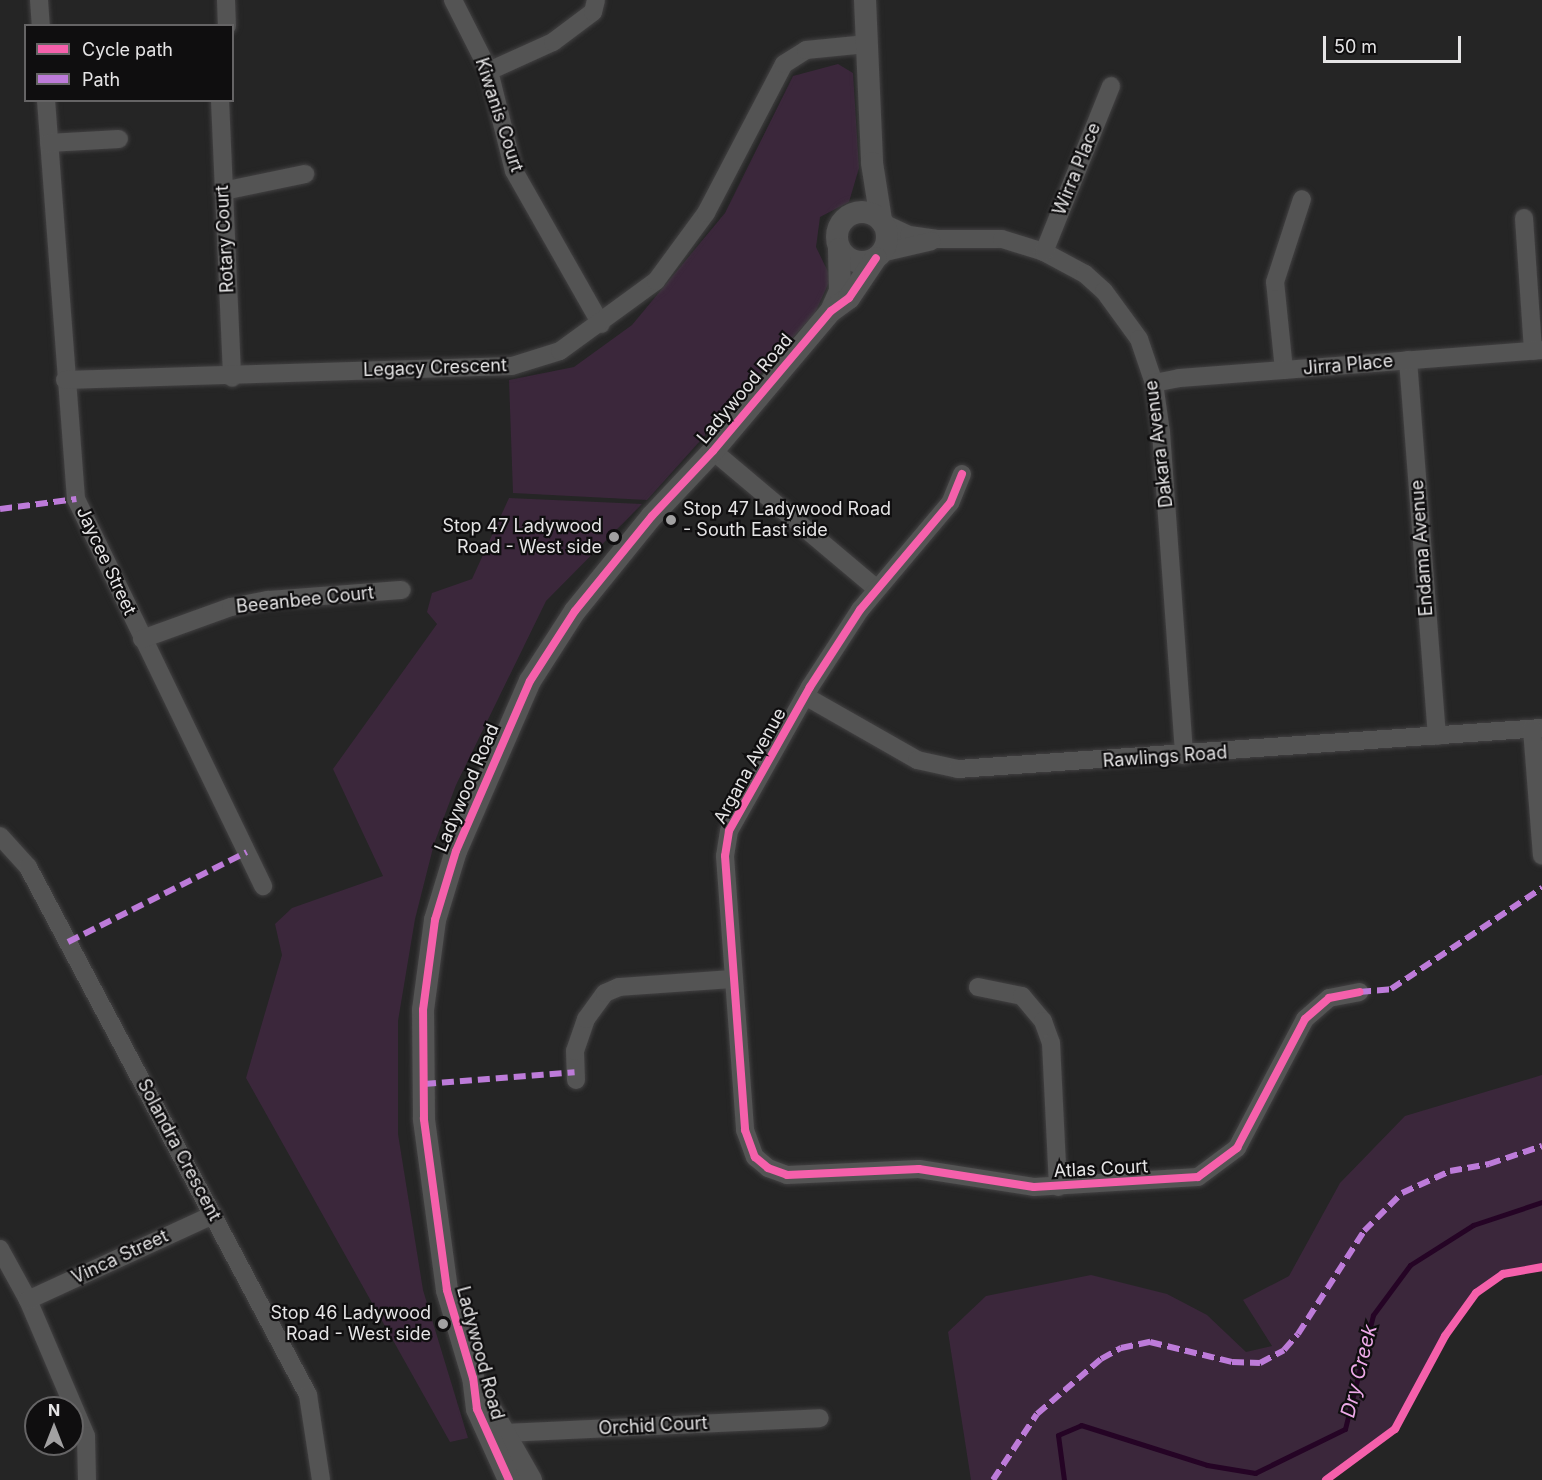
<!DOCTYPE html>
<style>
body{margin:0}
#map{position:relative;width:1542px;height:1480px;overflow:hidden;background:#252525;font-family:Inter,sans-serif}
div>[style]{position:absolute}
.green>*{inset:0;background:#3b273b}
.stream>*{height:5px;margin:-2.5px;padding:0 2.5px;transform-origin:2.5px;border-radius:2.5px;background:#250425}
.roads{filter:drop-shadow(0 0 2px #424142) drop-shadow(0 0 2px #424142)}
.minor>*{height:18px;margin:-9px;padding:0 9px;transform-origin:9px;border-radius:9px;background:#545454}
.tertiary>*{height:22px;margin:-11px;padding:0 11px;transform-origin:11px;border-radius:11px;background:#545454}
.tertiary>.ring{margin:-11px;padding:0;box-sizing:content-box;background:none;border:22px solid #545454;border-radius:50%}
.quiet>*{height:6px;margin-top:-3px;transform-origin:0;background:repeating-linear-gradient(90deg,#bd7bd9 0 12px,transparent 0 18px)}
.cycleway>*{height:8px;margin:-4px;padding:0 4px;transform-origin:4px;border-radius:4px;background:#f560ab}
.dots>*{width:16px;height:16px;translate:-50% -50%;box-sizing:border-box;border:3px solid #0f0e0f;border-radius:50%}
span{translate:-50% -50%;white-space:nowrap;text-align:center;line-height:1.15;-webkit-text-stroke:4.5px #0f0e0f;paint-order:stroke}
.street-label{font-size:18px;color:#e5e4e5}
.poi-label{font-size:18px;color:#e5e4e5}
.left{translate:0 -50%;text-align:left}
.right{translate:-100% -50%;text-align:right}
.water-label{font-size:20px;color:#eda9e8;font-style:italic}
.legend{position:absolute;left:24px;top:24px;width:210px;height:78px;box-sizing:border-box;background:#0f0e0f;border:2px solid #656465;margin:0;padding:8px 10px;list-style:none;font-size:18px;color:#e5e4e5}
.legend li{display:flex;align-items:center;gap:12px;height:30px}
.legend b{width:30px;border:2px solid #656465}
.north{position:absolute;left:24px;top:1396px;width:60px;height:60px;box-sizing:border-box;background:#0f0e0f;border:2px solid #656465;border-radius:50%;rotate:0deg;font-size:16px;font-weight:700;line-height:24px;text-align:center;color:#e5e4e5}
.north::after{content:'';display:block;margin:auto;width:21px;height:27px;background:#a2a1a2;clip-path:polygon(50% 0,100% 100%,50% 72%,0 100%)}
.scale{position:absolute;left:1323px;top:36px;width:138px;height:27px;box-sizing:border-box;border:3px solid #e5e4e5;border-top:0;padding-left:8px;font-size:18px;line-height:21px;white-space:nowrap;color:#e5e4e5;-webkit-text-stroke:4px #0f0e0f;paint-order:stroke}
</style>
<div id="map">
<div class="green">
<div style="clip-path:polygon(838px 64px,853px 73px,859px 168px,849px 202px,820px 217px,816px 247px,831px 278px,815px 313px,647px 500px,513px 493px,509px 380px,574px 367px,632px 325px,725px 213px,793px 76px)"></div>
<div style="clip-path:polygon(509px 498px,642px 504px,546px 601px,456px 785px,434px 844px,415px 919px,398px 1021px,398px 1134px,423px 1290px,468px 1438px,450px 1442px,246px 1078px,282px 955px,275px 924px,292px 908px,383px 876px,333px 769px,437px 624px,427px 612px,432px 593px,472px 579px)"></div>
<div style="clip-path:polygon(1542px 1075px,1542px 1267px,1503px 1274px,1476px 1293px,1445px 1336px,1395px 1429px,1362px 1457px,1326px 1480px,971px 1480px,948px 1332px,986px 1296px,1091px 1275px,1167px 1294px,1207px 1315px,1246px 1352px,1272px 1346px,1243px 1300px,1289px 1276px,1340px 1183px,1405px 1116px)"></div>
</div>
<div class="stream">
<div style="left:1064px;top:1480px;width:45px;rotate:-97.6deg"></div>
<div style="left:1058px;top:1435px;width:25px;rotate:-23deg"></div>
<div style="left:1081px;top:1425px;width:132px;rotate:17.6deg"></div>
<div style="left:1207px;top:1465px;width:49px;rotate:9.5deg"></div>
<div style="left:1255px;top:1473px;width:100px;rotate:-26.1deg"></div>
<div style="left:1345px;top:1429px;width:117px;rotate:-76.2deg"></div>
<div style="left:1373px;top:1315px;width:62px;rotate:-53.5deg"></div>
<div style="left:1410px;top:1265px;width:75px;rotate:-32.4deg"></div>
<div style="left:1473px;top:1225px;width:73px;rotate:-18.4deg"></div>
</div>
<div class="roads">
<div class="minor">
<div style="left:39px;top:0;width:26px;rotate:86deg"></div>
<div style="left:226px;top:0;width:26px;rotate:88deg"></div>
<div style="left:453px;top:0;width:80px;rotate:63.1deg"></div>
<div style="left:489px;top:71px;width:103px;rotate:76deg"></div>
<div style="left:514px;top:171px;width:176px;rotate:60.4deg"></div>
<div style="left:489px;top:71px;width:70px;rotate:-24.4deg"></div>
<div style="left:553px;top:42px;width:50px;rotate:-36.9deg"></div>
<div style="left:593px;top:12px;width:12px;rotate:-76deg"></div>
<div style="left:46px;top:100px;width:400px;rotate:85.7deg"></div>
<div style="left:76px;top:499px;width:430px;rotate:64.2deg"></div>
<div style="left:220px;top:100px;width:278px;rotate:87.5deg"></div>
<div style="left:49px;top:143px;width:70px;rotate:-3.3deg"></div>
<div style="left:223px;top:191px;width:84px;rotate:-11.7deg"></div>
<div style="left:1524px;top:218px;width:133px;rotate:86.1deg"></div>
<div style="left:883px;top:223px;width:29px;rotate:25deg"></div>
<div style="left:909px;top:235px;width:27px;rotate:8deg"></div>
<div style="left:936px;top:239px;width:66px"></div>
<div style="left:1002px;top:239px;width:44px;rotate:17.2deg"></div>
<div style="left:1044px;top:252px;width:47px;rotate:28.2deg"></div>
<div style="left:1085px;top:274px;width:25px;rotate:42deg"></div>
<div style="left:1104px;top:291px;width:59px;rotate:53.9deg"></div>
<div style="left:1139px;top:339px;width:46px;rotate:71.2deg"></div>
<div style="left:1154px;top:383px;width:49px;rotate:81.9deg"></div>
<div style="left:1161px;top:432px;width:324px;rotate:85.9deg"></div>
<div style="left:1044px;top:252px;width:179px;rotate:-68deg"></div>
<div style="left:881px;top:253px;width:52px;rotate:-13.2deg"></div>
<div style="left:1408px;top:360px;width:377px;rotate:85.6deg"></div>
<div style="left:1284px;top:370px;width:88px;rotate:-95.8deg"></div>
<div style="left:1275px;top:282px;width:87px;rotate:-72deg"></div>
<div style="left:65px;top:380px;width:447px;rotate:-1.8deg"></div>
<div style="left:512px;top:366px;width:50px;rotate:-17.4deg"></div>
<div style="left:560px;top:351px;width:119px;rotate:-36.1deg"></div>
<div style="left:656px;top:281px;width:84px;rotate:-53.7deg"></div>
<div style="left:706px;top:213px;width:168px;rotate:-62.4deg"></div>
<div style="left:784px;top:64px;width:26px;rotate:-32deg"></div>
<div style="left:806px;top:50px;width:61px;rotate:-5.6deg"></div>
<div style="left:1154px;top:383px;width:25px;rotate:-11deg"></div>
<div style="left:1179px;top:378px;width:364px;rotate:-4.4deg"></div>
<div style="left:713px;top:451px;width:214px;rotate:40.1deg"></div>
<div style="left:962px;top:474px;width:31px;rotate:112deg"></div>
<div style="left:950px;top:503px;width:140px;rotate:130.1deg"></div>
<div style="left:860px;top:610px;width:92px;rotate:123deg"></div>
<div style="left:810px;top:687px;width:165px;rotate:119.4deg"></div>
<div style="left:729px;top:831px;width:25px;rotate:99deg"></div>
<div style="left:725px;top:856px;width:275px;rotate:85.8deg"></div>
<div style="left:745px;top:1130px;width:29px;rotate:70deg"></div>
<div style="left:755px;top:1157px;width:17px;rotate:40deg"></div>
<div style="left:768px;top:1168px;width:20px;rotate:20deg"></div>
<div style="left:787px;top:1175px;width:132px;rotate:-2.6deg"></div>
<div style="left:919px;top:1169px;width:116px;rotate:8.9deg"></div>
<div style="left:1034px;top:1187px;width:164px;rotate:-3.5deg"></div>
<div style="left:1198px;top:1177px;width:49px;rotate:-36.6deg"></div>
<div style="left:1237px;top:1148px;width:146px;rotate:-62.2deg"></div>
<div style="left:1305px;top:1019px;width:32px;rotate:-41deg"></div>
<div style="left:1329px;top:998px;width:31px;rotate:-11deg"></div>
<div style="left:142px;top:639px;width:95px;rotate:-19.8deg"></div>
<div style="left:231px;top:607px;width:38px;rotate:-11deg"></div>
<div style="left:268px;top:600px;width:134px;rotate:-4.3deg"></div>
<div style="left:805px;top:696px;width:129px;rotate:29.7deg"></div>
<div style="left:917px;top:760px;width:42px;rotate:12.4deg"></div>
<div style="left:958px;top:769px;width:585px;rotate:-4.02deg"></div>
<div style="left:1532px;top:729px;width:127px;rotate:85.5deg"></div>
<div style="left:0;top:836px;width:42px;rotate:47.9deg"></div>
<div style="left:28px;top:867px;width:598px;rotate:62.06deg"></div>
<div style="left:308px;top:1395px;width:86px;rotate:81.3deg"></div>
<div style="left:978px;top:987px;width:45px;rotate:11.6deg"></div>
<div style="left:1022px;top:996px;width:33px;rotate:50deg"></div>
<div style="left:1043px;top:1021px;width:23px;rotate:70deg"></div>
<div style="left:1051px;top:1043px;width:144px;rotate:87.2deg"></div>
<div style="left:576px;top:1080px;width:29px;rotate:-92deg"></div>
<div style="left:575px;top:1051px;width:34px;rotate:-71deg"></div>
<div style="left:586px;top:1019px;width:32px;rotate:-54deg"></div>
<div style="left:605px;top:993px;width:15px;rotate:-23deg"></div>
<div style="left:619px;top:987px;width:115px;rotate:-4deg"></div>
<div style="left:0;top:1249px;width:58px;rotate:61.2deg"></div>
<div style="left:28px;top:1300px;width:148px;rotate:66.9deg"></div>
<div style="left:86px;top:1436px;width:44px;rotate:88.7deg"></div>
<div style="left:28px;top:1300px;width:204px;rotate:-24.7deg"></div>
<div style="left:495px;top:1441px;width:13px;rotate:-39deg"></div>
<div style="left:505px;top:1433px;width:315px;rotate:-2.7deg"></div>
</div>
<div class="tertiary">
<div style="left:865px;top:0;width:163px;rotate:87.5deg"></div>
<div style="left:872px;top:163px;width:58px;rotate:81deg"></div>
<div class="ring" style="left:837px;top:212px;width:28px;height:28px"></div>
<div style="left:831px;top:311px;width:22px;rotate:-66deg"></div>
<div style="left:840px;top:291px;width:42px;rotate:-91.4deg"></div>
<div style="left:487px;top:1403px;width:89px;rotate:60.3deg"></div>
<div style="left:509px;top:1480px;width:78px;rotate:-114.3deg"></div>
<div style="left:477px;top:1409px;width:31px;rotate:-97deg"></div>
<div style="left:473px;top:1378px;width:92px;rotate:-106.5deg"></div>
<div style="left:447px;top:1290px;width:173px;rotate:-97.7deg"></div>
<div style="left:424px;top:1119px;width:109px;rotate:-90.5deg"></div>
<div style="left:423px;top:1010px;width:91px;rotate:-82.4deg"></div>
<div style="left:435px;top:920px;width:72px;rotate:-73.1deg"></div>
<div style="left:456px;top:851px;width:185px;rotate:-66.5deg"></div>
<div style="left:530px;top:681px;width:83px;rotate:-57.3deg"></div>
<div style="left:575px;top:611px;width:122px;rotate:-51deg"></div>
<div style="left:652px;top:516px;width:89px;rotate:-46.8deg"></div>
<div style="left:713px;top:451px;width:183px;rotate:-49.9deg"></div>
<div style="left:831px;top:311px;width:22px;rotate:-36deg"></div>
<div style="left:849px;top:298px;width:48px;rotate:-56deg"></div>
</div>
</div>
<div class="quiet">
<div style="left:0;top:509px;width:77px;rotate:-7.5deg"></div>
<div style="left:68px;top:942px;width:200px;rotate:-26.7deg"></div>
<div style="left:1359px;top:992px;width:32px;rotate:-5deg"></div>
<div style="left:1391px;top:989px;width:182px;rotate:-33.8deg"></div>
<div style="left:424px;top:1084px;width:151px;rotate:-4.5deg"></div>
<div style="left:993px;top:1480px;width:79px;rotate:-56.3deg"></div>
<div style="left:1037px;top:1414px;width:84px;rotate:-40.7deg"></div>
<div style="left:1101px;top:1359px;width:23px;rotate:-29deg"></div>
<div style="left:1121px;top:1348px;width:30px;rotate:-12deg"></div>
<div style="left:1150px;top:1342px;width:84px;rotate:13.7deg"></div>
<div style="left:1232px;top:1362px;width:28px;rotate:2deg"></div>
<div style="left:1260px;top:1363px;width:27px;rotate:-28deg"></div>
<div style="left:1284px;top:1350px;width:21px;rotate:-49deg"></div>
<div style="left:1298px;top:1334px;width:122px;rotate:-57.3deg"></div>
<div style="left:1364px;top:1231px;width:54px;rotate:-45deg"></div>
<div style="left:1402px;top:1193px;width:53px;rotate:-24.6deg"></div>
<div style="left:1450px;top:1171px;width:40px;rotate:-10deg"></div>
<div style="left:1489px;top:1164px;width:56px;rotate:-18.8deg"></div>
</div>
<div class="cycleway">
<div style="left:962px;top:474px;width:31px;rotate:112deg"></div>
<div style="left:950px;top:503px;width:140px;rotate:130.1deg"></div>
<div style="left:860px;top:610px;width:92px;rotate:123deg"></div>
<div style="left:810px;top:687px;width:165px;rotate:119.4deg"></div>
<div style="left:729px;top:831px;width:25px;rotate:99deg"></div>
<div style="left:725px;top:856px;width:275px;rotate:85.8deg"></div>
<div style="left:745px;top:1130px;width:29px;rotate:70deg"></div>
<div style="left:755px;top:1157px;width:17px;rotate:40deg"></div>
<div style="left:768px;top:1168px;width:20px;rotate:20deg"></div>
<div style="left:787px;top:1175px;width:132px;rotate:-2.6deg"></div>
<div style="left:919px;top:1169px;width:116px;rotate:8.9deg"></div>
<div style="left:1034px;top:1187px;width:164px;rotate:-3.5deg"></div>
<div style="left:1198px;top:1177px;width:49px;rotate:-36.6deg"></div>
<div style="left:1237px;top:1148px;width:146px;rotate:-62.2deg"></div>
<div style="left:1305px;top:1019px;width:32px;rotate:-41deg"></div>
<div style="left:1329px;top:998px;width:31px;rotate:-11deg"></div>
<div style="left:509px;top:1480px;width:78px;rotate:-114.3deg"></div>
<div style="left:477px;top:1409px;width:31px;rotate:-97deg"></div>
<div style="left:473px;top:1378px;width:92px;rotate:-106.5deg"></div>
<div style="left:447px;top:1290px;width:173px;rotate:-97.7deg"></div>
<div style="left:424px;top:1119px;width:109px;rotate:-90.5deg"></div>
<div style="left:423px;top:1010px;width:91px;rotate:-82.4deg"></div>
<div style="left:435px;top:920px;width:72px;rotate:-73.1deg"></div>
<div style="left:456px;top:851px;width:185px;rotate:-66.5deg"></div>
<div style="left:530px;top:681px;width:83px;rotate:-57.3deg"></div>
<div style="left:575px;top:611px;width:122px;rotate:-51deg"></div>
<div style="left:652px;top:516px;width:89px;rotate:-46.8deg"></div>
<div style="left:713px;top:451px;width:183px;rotate:-49.9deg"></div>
<div style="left:831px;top:311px;width:22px;rotate:-36deg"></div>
<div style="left:849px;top:298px;width:48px;rotate:-56deg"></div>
<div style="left:1326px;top:1480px;width:86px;rotate:-36.5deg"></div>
<div style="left:1395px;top:1429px;width:106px;rotate:-61.7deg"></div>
<div style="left:1445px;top:1336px;width:53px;rotate:-54.2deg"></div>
<div style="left:1476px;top:1293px;width:33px;rotate:-35deg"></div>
<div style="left:1503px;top:1274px;width:40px;rotate:-10deg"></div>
</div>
<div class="dots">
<div style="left:671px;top:520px;background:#a2a1a2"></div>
<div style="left:614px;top:537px;background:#a2a1a2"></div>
<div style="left:443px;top:1324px;background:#a2a1a2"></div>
</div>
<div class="street-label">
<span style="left:499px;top:115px;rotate:72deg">Kiwanis Court</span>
<span style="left:1077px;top:169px;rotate:-68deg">Wirra Place</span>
<span style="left:225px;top:239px;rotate:-93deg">Rotary Court</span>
<span style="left:1348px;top:365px;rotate:-5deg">Jirra Place</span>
<span style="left:435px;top:368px;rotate:-2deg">Legacy Crescent</span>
<span style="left:745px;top:389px;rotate:-50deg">Ladywood Road</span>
<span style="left:1159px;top:444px;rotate:-97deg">Dakara Avenue</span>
<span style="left:1422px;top:548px;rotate:-94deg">Endama Avenue</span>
<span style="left:106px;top:561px;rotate:65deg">Jaycee Street</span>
<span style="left:305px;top:600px;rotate:-6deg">Beeanbee Court</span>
<span style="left:1165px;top:757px;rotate:-4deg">Rawlings Road</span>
<span style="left:750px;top:766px;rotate:-61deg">Argana Avenue</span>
<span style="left:467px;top:788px;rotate:-67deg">Ladywood Road</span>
<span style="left:179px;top:1150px;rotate:62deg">Solandra Crescent</span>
<span style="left:1101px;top:1169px;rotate:-3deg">Atlas Court</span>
<span style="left:120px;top:1257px;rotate:-25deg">Vinca Street</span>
<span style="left:480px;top:1353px;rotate:75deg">Ladywood Road</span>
<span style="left:653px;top:1426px;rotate:-3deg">Orchid Court</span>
</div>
<div class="poi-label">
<span class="left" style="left:683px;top:520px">Stop 47 Ladywood Road<br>- South East side</span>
<span class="right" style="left:602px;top:537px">Stop 47 Ladywood<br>Road - West side</span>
<span class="right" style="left:431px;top:1324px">Stop 46 Ladywood<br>Road - West side</span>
</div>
<div class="water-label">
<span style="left:1359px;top:1371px;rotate:-76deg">Dry Creek</span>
</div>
<ul class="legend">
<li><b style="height:8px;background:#f560ab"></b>Cycle path</li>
<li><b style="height:8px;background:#bd7bd9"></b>Path</li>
</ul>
<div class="north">N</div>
<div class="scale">50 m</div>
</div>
